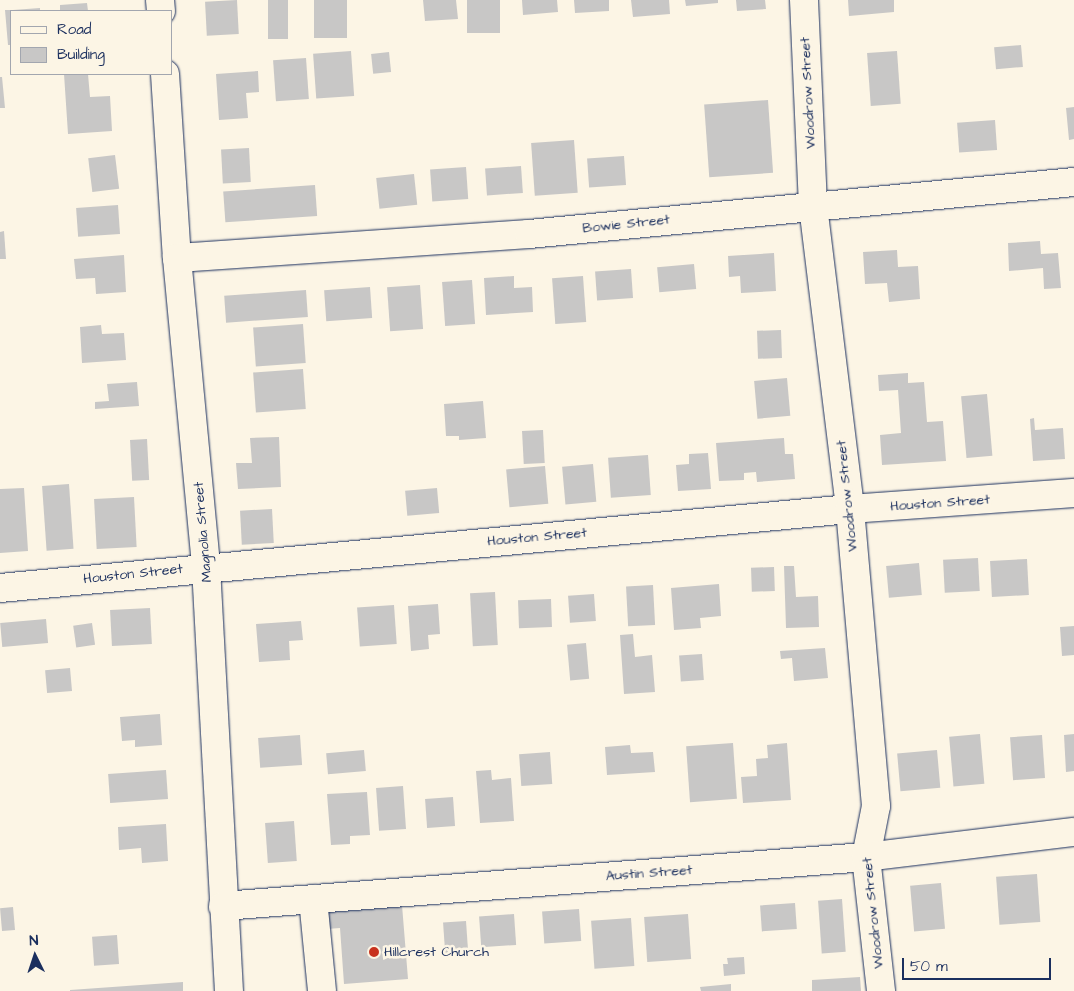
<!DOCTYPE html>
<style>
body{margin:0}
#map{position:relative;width:1074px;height:991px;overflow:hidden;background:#fcf5e5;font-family:"Architects Daughter",sans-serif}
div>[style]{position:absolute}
.building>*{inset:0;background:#c8c7c6;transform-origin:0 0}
.roads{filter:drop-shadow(0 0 1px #1b2f5e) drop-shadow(0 0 1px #1b2f5e)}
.minor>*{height:28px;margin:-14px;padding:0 14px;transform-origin:14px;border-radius:14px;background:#fcf5e5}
.dots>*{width:14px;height:14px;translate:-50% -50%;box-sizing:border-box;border:2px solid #fcf5e5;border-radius:50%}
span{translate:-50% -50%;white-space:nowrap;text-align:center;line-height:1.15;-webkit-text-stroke:5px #fcf5e5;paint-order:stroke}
.street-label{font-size:14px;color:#1b2f5e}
.poi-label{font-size:14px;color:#1b2f5e}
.left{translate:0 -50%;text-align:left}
.legend{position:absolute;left:10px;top:10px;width:162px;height:65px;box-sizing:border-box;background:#fcf5e5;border:1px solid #a2a6af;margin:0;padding:6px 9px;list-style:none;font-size:15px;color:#1b2f5e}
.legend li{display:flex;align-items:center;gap:10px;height:25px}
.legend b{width:25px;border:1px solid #a2a6af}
.north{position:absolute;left:10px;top:931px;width:50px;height:50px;-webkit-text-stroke:4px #fcf5e5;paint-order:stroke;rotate:356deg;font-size:14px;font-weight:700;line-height:20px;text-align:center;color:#1b2f5e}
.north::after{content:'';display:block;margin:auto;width:18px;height:22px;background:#1b2f5e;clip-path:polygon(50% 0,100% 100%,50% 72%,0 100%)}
.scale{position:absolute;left:902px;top:958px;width:149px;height:22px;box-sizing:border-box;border:2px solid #1b2f5e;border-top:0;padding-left:6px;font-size:15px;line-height:18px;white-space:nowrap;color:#1b2f5e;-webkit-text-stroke:4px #fcf5e5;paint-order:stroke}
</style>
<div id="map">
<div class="building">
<div style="left:237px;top:0;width:34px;height:32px;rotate:87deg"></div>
<div style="left:268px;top:0;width:20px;height:39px"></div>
<div style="left:314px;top:0;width:33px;height:38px"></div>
<div style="clip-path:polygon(423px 0,456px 0,458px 19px,425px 21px)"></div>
<div style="left:467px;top:0;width:33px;height:33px"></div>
<div style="clip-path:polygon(522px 0,557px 0,558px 12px,523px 15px)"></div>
<div style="clip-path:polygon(574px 0,609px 0,609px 11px,575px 13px)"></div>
<div style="clip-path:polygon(631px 0,669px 0,670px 14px,633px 17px)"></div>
<div style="clip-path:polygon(685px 0,718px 0,718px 3px,686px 6px)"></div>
<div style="clip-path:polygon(736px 0,765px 0,766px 9px,737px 11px)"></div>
<div style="clip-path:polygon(848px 0,894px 0,894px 12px,849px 16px)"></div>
<div style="clip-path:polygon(87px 3px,88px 11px,60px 11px,60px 5px)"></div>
<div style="clip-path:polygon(40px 8px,40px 11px,13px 11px,13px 10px)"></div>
<div style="clip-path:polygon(5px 10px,11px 10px,11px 45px,8px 45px)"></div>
<div style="left:1021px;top:45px;width:22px;height:27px;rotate:85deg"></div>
<div style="left:351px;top:51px;width:45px;height:38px;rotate:86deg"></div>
<div style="left:897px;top:51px;width:53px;height:30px;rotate:86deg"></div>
<div style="left:389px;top:52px;width:20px;height:18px;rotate:84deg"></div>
<div style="left:306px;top:58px;width:41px;height:33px;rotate:86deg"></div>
<div style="clip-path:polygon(258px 71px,259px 92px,246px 93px,248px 118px,219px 120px,216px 74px)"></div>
<div style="clip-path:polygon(64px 74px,88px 74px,90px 97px,110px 96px,112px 131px,68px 134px)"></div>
<div style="clip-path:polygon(0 77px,2px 77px,5px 108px,0 108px)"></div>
<div style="left:768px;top:100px;width:73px;height:64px;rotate:86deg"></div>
<div style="clip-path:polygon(1074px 107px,1074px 139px,1069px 140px,1066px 108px)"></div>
<div style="left:995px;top:120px;width:30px;height:38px;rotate:86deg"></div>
<div style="left:574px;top:140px;width:53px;height:43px;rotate:86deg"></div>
<div style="left:249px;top:148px;width:34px;height:28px;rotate:87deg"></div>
<div style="left:115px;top:155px;width:34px;height:27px;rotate:83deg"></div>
<div style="left:624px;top:156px;width:29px;height:37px;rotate:86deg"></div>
<div style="left:521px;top:166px;width:27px;height:36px;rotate:86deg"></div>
<div style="left:466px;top:167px;width:32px;height:36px;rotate:86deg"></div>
<div style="left:414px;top:174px;width:31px;height:38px;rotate:84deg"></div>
<div style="left:315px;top:185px;width:31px;height:92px;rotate:86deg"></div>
<div style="left:118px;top:205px;width:29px;height:42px;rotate:86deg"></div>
<div style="clip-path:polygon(4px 231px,6px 259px,0 259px,0 232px)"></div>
<div style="clip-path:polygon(1040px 241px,1041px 254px,1058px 253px,1061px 288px,1044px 289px,1043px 268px,1009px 271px,1008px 243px)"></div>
<div style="clip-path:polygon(897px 250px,898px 267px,918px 266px,920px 299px,889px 302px,887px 283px,865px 284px,863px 252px)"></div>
<div style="clip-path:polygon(774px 253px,776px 291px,741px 293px,740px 276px,729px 277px,728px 256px)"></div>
<div style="clip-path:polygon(124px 255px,126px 292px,96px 294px,95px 278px,76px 279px,74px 259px)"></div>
<div style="left:694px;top:264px;width:25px;height:37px;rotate:85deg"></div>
<div style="left:631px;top:269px;width:29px;height:36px;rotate:86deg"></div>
<div style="clip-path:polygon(514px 276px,514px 288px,532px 287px,533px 312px,486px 315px,484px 278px)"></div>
<div style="left:583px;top:276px;width:46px;height:31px;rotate:86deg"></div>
<div style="left:472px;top:280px;width:44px;height:30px;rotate:86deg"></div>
<div style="left:420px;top:285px;width:44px;height:33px;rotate:86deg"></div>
<div style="left:370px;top:287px;width:31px;height:46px;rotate:86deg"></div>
<div style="left:306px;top:290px;width:27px;height:82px;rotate:86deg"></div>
<div style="left:303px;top:324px;width:39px;height:50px;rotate:86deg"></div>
<div style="clip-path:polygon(101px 325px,102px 334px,124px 333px,126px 360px,82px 363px,80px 327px)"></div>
<div style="left:781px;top:330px;width:28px;height:24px;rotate:88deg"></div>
<div style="left:303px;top:369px;width:40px;height:50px;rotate:86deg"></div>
<div style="clip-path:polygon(908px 373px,908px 383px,924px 382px,927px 422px,943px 421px,946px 461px,882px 465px,880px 435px,901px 433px,898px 390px,879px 391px,878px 375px)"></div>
<div style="left:787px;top:378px;width:38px;height:33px;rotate:85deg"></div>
<div style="clip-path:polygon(137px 382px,139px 406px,95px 409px,95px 402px,109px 401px,107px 384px)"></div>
<div style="left:987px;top:394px;width:62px;height:26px;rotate:85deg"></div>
<div style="clip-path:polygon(483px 401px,486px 438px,459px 440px,459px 436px,446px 436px,444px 404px)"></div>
<div style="clip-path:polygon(1034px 418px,1035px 430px,1063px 428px,1065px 459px,1033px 461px,1030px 419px)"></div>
<div style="left:543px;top:430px;width:33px;height:21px;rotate:87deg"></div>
<div style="clip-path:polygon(279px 437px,281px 487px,238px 489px,236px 463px,252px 463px,250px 438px)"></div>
<div style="clip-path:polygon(784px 438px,785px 454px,793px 454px,795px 479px,757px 482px,756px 472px,744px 473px,744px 480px,719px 481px,716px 443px)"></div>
<div style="left:147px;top:439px;width:41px;height:17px;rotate:87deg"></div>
<div style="clip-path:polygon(708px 453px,711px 489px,678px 491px,676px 465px,689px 464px,689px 454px)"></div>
<div style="left:648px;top:455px;width:40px;height:40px;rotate:86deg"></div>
<div style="left:593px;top:464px;width:38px;height:31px;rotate:85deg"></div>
<div style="left:545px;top:466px;width:38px;height:39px;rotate:85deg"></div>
<div style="left:69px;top:484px;width:65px;height:27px;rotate:86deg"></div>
<div style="clip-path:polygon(24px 488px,28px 551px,0 553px,0 489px)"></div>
<div style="left:437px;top:488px;width:25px;height:32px;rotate:85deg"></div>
<div style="left:134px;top:497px;width:50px;height:40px;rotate:87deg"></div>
<div style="left:272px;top:509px;width:34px;height:32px;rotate:87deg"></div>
<div style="left:978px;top:558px;width:33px;height:35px;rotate:87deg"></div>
<div style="left:1027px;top:559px;width:36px;height:37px;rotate:87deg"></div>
<div style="left:919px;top:563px;width:32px;height:33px;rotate:85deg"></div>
<div style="clip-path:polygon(784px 566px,794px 566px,796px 597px,818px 596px,819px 627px,786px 628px)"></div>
<div style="left:774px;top:567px;width:24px;height:23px;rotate:88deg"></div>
<div style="clip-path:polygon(719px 584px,721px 616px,700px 618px,701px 628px,674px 630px,671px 588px)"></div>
<div style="left:653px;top:585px;width:40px;height:27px;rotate:87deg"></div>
<div style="left:495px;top:592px;width:53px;height:25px;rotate:87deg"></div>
<div style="left:594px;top:594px;width:27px;height:26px;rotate:86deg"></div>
<div style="left:551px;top:599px;width:28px;height:33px;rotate:88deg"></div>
<div style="clip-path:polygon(438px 604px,440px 634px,428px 635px,429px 649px,411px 651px,408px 606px)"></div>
<div style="left:394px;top:605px;width:39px;height:37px;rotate:86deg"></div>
<div style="left:150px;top:608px;width:36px;height:40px;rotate:87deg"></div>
<div style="left:46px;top:619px;width:24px;height:46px;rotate:85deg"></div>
<div style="clip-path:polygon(301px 621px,303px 640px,289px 641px,290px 660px,259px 662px,256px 624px)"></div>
<div style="left:92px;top:623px;width:22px;height:19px;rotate:82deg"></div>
<div style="clip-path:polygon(1074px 626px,1074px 655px,1062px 656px,1060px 627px)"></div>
<div style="clip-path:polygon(633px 634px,635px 657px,652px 655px,655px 692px,624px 694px,620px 635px)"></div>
<div style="left:586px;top:643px;width:36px;height:19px;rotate:85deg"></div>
<div style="clip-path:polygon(825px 648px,828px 678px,794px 681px,792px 658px,781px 659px,780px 651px)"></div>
<div style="left:702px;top:654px;width:26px;height:23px;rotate:86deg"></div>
<div style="left:70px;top:668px;width:23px;height:25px;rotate:85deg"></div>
<div style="clip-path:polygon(160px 714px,162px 745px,135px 747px,135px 740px,122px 741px,120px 717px)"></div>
<div style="left:980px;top:734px;width:50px;height:31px;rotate:85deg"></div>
<div style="clip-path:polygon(1074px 734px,1074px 771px,1066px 772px,1064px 735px)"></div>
<div style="left:300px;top:735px;width:30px;height:42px;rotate:86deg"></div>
<div style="left:1042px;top:735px;width:43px;height:32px;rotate:86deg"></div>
<div style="left:733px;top:743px;width:56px;height:47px;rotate:86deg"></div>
<div style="clip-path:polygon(787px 743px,791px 800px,743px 803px,741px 777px,757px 776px,756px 759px,768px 758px,767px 745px)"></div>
<div style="clip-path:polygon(630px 745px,631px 753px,653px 752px,655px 772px,607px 775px,605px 747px)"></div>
<div style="left:364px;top:750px;width:21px;height:38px;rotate:85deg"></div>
<div style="left:937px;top:750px;width:38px;height:40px;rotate:85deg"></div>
<div style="left:550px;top:752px;width:32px;height:31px;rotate:86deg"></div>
<div style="left:166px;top:770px;width:29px;height:58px;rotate:86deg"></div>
<div style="clip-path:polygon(491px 770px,492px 780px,511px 778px,514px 821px,480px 823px,476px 771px)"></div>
<div style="left:403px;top:786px;width:43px;height:27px;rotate:86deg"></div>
<div style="clip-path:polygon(367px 792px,370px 835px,350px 836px,350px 844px,331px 845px,327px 794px)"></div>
<div style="left:453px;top:797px;width:29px;height:28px;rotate:86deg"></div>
<div style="left:294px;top:821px;width:40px;height:29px;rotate:86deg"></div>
<div style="clip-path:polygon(166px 824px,168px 861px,142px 863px,141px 848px,119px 850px,118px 827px)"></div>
<div style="left:1037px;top:874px;width:48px;height:41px;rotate:86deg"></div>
<div style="left:941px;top:883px;width:46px;height:31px;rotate:85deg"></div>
<div style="left:842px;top:899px;width:53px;height:24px;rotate:86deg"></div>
<div style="left:795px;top:903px;width:26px;height:35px;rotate:86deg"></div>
<div style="clip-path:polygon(402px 905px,408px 979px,344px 984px,340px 928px,327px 929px,326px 911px)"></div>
<div style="left:13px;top:907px;width:23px;height:13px;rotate:85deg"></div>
<div style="left:579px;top:909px;width:32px;height:37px;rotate:86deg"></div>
<div style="left:514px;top:914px;width:31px;height:35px;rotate:86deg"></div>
<div style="left:688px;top:914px;width:45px;height:44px;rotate:86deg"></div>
<div style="left:631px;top:918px;width:48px;height:40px;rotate:86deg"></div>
<div style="left:466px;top:921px;width:31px;height:23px;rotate:86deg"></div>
<div style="left:117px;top:935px;width:29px;height:25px;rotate:86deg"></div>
<div style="clip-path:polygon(744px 957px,745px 974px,724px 976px,723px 964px,728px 964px,727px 958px)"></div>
<div style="clip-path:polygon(860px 977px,861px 991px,812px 991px,812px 980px)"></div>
<div style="clip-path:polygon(183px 982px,183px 991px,70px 991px,70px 990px)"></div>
<div style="clip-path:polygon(731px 984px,731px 991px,701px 991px,700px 987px)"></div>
</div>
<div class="roads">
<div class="minor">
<div style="left:160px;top:0;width:11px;rotate:85deg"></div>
<div style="left:804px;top:0;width:206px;rotate:87.5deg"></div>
<div style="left:813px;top:206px;width:305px;rotate:83deg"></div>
<div style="left:850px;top:509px;width:298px;rotate:85deg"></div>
<div style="left:876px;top:806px;width:52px;rotate:101.1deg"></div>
<div style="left:866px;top:857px;width:135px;rotate:83.6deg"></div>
<div style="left:165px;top:74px;width:184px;rotate:86.3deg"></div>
<div style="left:177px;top:258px;width:310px;rotate:84.6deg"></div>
<div style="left:206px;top:567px;width:425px;rotate:86.9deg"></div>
<div style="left:177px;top:258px;width:353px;rotate:-3.9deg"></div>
<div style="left:529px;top:234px;width:547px;rotate:-5.45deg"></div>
<div style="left:0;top:588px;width:854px;rotate:-5.31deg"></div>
<div style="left:850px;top:509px;width:225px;rotate:-4.1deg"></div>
<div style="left:313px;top:899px;width:92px;rotate:84.4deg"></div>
<div style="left:223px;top:906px;width:645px;rotate:-4.36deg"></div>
<div style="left:866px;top:857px;width:209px;rotate:-6.9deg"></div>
</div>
</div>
<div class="dots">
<div style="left:374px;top:952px;background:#c8321e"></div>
</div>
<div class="street-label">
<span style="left:808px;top:93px;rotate:-93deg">Woodrow Street</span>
<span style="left:626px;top:224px;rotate:-6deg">Bowie Street</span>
<span style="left:847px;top:496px;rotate:-96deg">Woodrow Street</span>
<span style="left:940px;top:503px;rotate:-4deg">Houston Street</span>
<span style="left:203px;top:532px;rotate:-95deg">Magnolia Street</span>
<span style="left:537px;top:537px;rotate:-5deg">Houston Street</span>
<span style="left:133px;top:574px;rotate:-6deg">Houston Street</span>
<span style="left:649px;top:873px;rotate:-4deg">Austin Street</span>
<span style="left:873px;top:913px;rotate:-96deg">Woodrow Street</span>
</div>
<div class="poi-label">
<span class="left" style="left:384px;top:952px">Hillcrest Church</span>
</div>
<ul class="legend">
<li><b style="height:6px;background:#fcf5e5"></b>Road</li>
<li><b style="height:14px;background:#c8c7c6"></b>Building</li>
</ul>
<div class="north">N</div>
<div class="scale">50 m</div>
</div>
